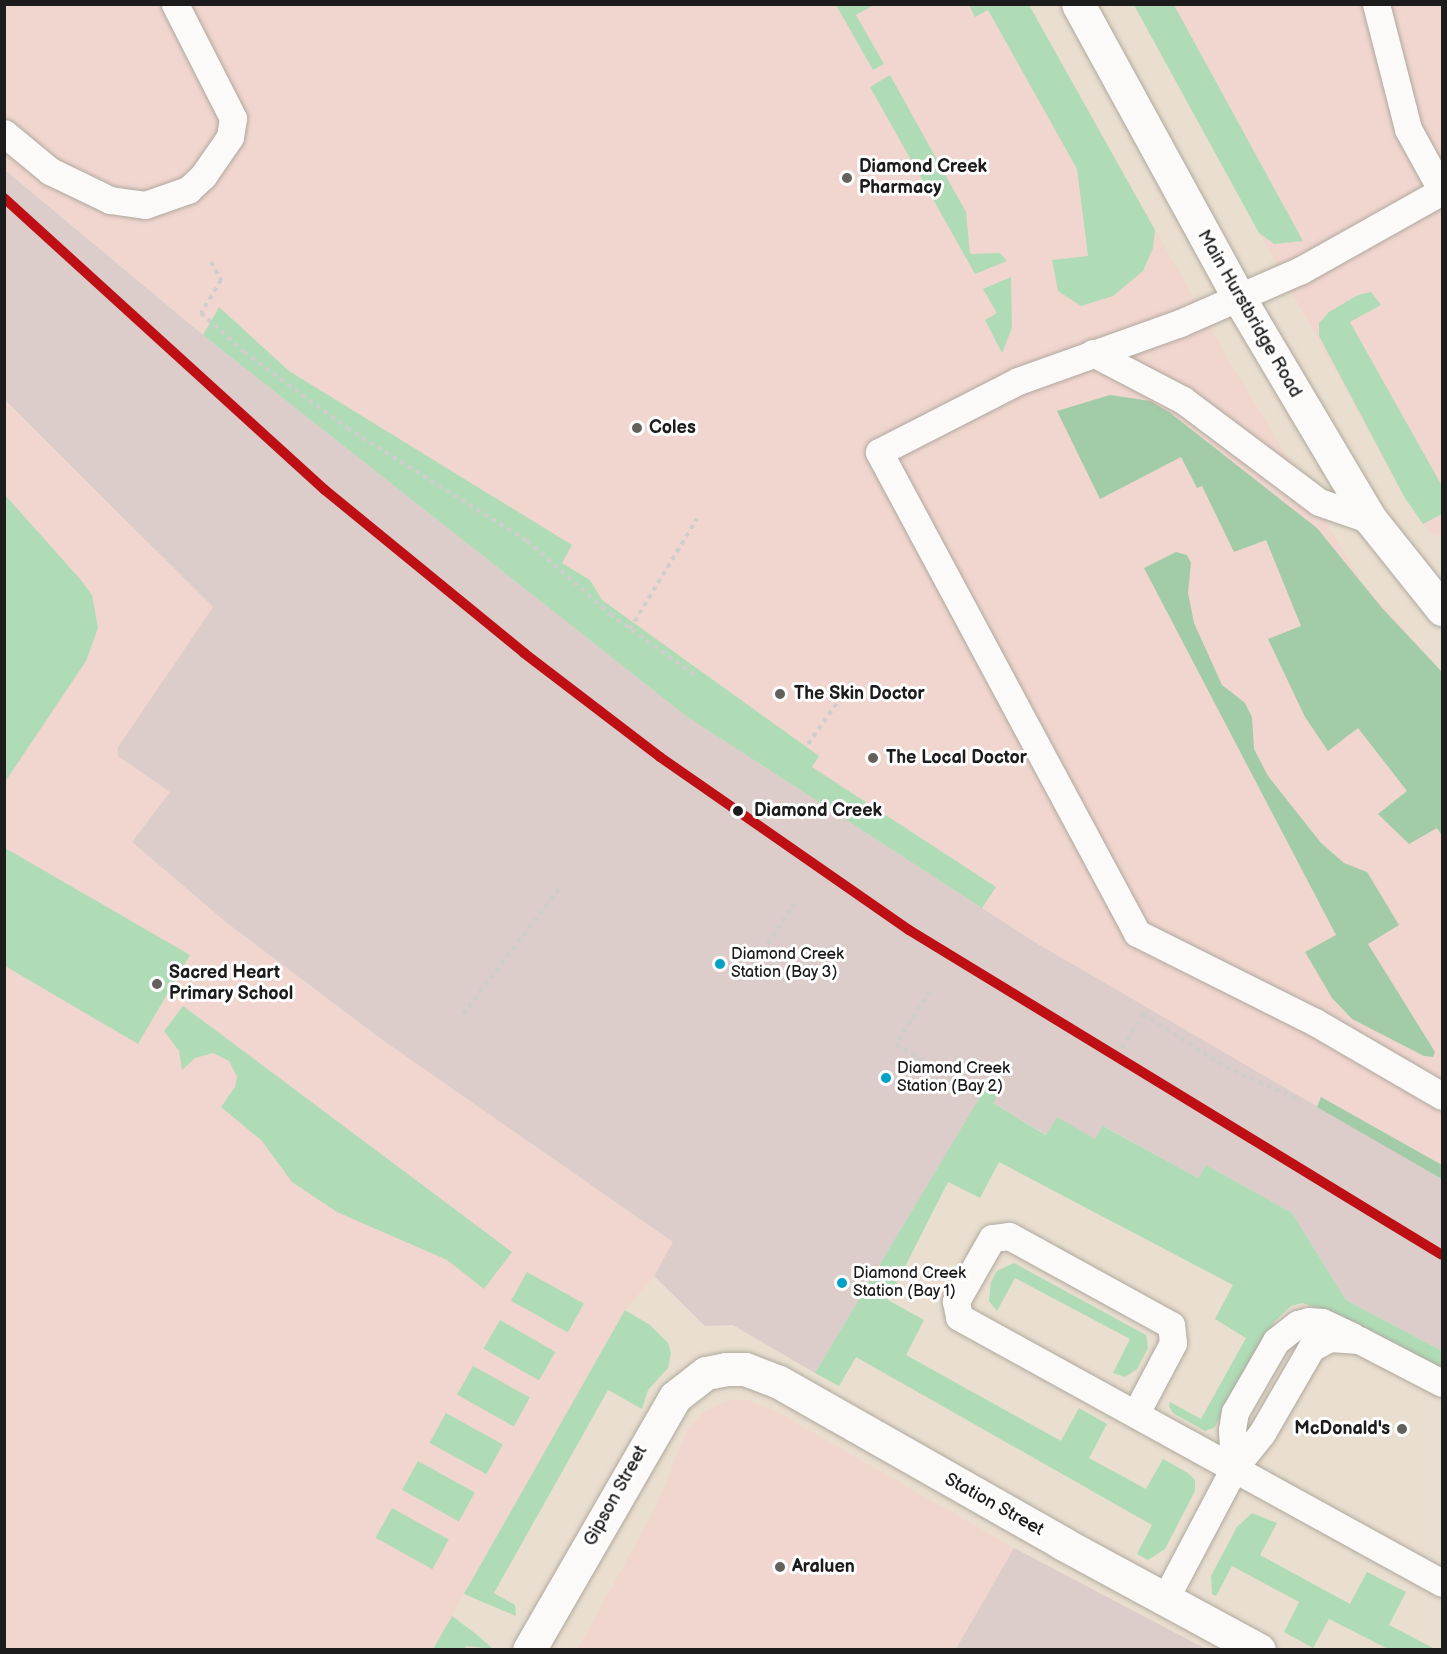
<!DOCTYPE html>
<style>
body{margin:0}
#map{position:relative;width:1447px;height:1654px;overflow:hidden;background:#e9decf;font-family:"Balsamiq Sans",sans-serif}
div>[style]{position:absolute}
.built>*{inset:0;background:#f1d6cf}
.industrial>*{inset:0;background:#dcccca}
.green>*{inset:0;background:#afdcb6;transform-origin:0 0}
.forest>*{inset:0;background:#a2cba7}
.path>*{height:4px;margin-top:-2px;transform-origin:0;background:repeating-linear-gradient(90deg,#d0ceca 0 4.5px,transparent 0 9px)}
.roads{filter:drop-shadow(0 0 2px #afa99f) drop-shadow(0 0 2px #afa99f)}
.service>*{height:27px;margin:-13.5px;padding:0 13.5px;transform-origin:13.5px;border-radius:13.5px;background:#fcfaf8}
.minor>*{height:33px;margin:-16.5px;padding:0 16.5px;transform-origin:16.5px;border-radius:16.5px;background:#fcfaf8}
.primary>*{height:33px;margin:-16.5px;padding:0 16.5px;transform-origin:16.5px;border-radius:16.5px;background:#fcfaf8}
.rail-1>*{height:10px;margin:-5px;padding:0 5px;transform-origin:5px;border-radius:5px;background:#be1014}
.dots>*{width:16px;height:16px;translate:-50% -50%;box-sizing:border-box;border:3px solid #fff;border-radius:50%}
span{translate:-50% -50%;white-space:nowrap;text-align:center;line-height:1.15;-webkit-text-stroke:6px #fff;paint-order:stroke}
.bus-label{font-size:16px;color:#1c1c1c}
.left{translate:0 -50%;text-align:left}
.poi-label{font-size:18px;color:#1c1c1c;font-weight:700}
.right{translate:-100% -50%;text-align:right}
.street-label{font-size:18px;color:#1c1c1c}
.stop-label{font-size:18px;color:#1c1c1c;font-weight:700}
.frame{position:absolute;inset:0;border:6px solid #1c1c1c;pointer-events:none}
</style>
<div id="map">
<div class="built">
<div style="clip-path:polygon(5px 5px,1029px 5px,1219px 343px,1363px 584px,1442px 672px,1442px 1179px,1036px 943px,686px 716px,203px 335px,5px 169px)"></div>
<div style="clip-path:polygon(1134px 5px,1442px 5px,1441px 536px,1431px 534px,1405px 498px)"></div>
<div style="clip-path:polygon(4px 400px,213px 607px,117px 749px,118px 756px,170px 792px,132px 842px,227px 923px,384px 1041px,674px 1243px,654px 1276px,625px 1310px,433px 1649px,5px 1649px)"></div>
<div style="clip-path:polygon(731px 1400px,747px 1400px,774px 1410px,1014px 1548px,956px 1649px,577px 1650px,656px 1507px,687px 1430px,704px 1411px)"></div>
</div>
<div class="industrial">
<div style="clip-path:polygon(4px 169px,203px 335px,686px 716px,1036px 943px,1442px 1179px,1442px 1351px,1346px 1300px,1292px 1213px,1206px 1165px,1198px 1178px,1104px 1126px,1095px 1139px,1047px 1135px,993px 1103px,992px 1078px,815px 1373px,733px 1325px,705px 1326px,654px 1276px,673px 1242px,384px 1041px,227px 923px,132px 842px,170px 792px,118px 756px,117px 749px,213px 607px,5px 400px)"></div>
<div style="clip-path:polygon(1014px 1548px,1206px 1649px,956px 1649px)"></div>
</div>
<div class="green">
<div style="clip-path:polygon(836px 5px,874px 5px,856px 15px,884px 64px,873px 70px)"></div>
<div style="clip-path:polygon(969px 5px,1029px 5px,1155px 230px,1153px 248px,1143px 271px,1113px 296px,1081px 306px,1058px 291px,1052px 260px,1088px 256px,1077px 169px,988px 10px,975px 17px)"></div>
<div style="clip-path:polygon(1134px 5px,1174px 5px,1303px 241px,1274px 244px,1259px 233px)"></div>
<div style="clip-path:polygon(890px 75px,966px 212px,970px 254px,1000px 253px,1007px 261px,975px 274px,870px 87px)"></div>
<div style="clip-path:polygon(1011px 277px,1012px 328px,1002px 353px,985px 320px,997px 313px,983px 289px)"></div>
<div style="clip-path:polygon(1371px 292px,1381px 305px,1350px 322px,1442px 486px,1442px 514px,1423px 524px,1405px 498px,1319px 336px,1319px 323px,1329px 312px,1358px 295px)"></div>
<div style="clip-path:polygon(219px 307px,289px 371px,572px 545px,562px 563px,590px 580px,602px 600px,819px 756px,812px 767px,996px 887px,982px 908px,686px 716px,203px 335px)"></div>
<div style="clip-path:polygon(5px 495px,81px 580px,92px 595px,98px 628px,86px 661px,5px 782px)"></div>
<div style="clip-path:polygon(5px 848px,190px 955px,138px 1044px,5px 966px)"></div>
<div style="clip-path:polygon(183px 1006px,512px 1252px,484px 1289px,447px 1260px,337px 1212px,292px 1182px,262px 1141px,221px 1107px,235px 1087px,237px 1077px,229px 1061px,213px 1053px,195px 1058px,182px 1070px,179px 1051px,164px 1031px)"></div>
<div style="clip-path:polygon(992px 1077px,1004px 1085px,993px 1103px,1046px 1135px,1057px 1117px,1095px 1139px,1103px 1126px,1198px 1178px,1206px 1165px,1292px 1213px,1346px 1300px,1442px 1351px,1442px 1369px,1339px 1315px,1302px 1303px,1291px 1306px,1275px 1321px,1214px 1428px,1205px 1431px,1173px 1413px,1169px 1406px,1170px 1402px,1201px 1419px,1246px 1338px,1215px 1319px,1233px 1285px,999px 1162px,980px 1198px,948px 1182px,888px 1300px,924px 1320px,906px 1355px,1061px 1441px,1079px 1408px,1107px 1424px,1089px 1458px,1146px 1489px,1163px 1459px,1188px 1473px,1195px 1480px,1195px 1491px,1165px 1549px,1148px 1560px,1137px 1554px,1152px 1525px,856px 1357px,839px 1386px,815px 1373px)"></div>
<div style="clip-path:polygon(1014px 1263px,1146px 1335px,1148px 1348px,1137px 1369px,1125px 1377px,1113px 1373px,1130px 1339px,1015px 1278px,997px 1311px,989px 1301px,991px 1282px,997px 1271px)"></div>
<div style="left:527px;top:1272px;width:65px;height:33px;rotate:29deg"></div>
<div style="clip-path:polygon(625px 1310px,650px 1325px,668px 1343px,671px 1353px,668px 1368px,648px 1390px,642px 1409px,608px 1390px,494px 1593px,515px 1605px,516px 1616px,464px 1594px)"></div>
<div style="left:500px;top:1320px;width:64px;height:33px;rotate:30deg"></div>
<div style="left:473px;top:1366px;width:65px;height:33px;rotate:29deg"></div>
<div style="left:446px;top:1413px;width:65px;height:34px;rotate:29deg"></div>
<div style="left:418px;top:1461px;width:65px;height:33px;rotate:29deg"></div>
<div style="left:392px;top:1508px;width:65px;height:34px;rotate:29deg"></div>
<div style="clip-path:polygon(1252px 1513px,1277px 1523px,1260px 1555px,1350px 1604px,1367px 1572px,1406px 1592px,1389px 1625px,1435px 1649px,1388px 1649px,1329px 1619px,1313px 1648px,1284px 1632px,1299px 1602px,1232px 1566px,1216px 1596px,1212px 1594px,1211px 1576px,1237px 1527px)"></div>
<div style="clip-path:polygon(452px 1616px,476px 1634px,493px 1649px,467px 1646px,464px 1649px,433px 1649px)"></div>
</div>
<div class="forest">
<div style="clip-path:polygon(1110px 395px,1150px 401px,1169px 412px,1317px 528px,1382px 608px,1442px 672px,1442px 836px,1437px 828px,1409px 844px,1378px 814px,1407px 791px,1358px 728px,1328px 751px,1305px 717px,1268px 639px,1301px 626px,1266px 540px,1234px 552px,1202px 486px,1197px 488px,1181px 457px,1100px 499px,1057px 411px)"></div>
<div style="clip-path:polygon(1176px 552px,1187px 555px,1191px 563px,1188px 593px,1194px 623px,1222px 685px,1245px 703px,1252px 717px,1254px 749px,1268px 776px,1321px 843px,1344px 863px,1367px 872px,1399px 925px,1368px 944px,1435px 1052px,1433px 1057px,1424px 1056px,1352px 1019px,1332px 998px,1305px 952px,1336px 935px,1144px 568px)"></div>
<div style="clip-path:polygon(1321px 1097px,1442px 1165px,1442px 1179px,1317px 1107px)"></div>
</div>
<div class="path">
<div style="left:211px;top:262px;width:21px;rotate:61deg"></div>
<div style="left:221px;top:280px;width:39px;rotate:121deg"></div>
<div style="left:201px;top:313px;width:58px;rotate:42.2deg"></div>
<div style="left:244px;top:352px;width:128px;rotate:36.4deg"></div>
<div style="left:347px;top:428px;width:213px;rotate:32.1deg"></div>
<div style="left:527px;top:541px;width:111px;rotate:41.3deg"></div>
<div style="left:610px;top:614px;width:107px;rotate:35.9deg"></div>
<div style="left:630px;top:629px;width:129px;rotate:-58.7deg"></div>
<div style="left:808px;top:744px;width:80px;rotate:-54.7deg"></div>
<div style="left:742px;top:981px;width:94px;rotate:-55.8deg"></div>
<div style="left:930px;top:991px;width:63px;rotate:122.7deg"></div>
<div style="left:896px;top:1044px;width:86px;rotate:32.2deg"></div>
<div style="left:463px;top:1014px;width:158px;rotate:-52.5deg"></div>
<div style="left:1122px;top:1048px;width:40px;rotate:-58deg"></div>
<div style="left:1143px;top:1014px;width:98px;rotate:32.6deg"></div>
<div style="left:1226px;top:1067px;width:82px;rotate:24.4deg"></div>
</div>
<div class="roads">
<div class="service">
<div style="left:1376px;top:4px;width:129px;rotate:75.6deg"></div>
<div style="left:1408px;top:129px;width:71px;rotate:61.3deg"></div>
<div style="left:1442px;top:191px;width:162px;rotate:150.7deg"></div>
<div style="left:1301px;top:270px;width:132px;rotate:156.3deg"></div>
<div style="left:1180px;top:323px;width:172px;rotate:160.3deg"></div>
<div style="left:1018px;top:381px;width:156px;rotate:152.9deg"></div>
<div style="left:879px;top:452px;width:546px;rotate:61.79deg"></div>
<div style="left:1137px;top:933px;width:199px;rotate:26.6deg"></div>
<div style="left:1315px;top:1022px;width:147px;rotate:30.2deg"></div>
<div style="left:4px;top:133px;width:60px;rotate:39.6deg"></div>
<div style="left:50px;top:171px;width:67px;rotate:25.8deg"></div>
<div style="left:110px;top:200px;width:35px;rotate:8deg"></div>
<div style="left:145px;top:205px;width:46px;rotate:-19.2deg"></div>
<div style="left:188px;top:190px;width:21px;rotate:-43deg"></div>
<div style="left:203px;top:176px;width:47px;rotate:-55.3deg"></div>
<div style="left:230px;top:137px;width:19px;rotate:-81deg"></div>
<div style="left:233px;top:118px;width:128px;rotate:-117deg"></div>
<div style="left:1093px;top:353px;width:102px;rotate:27.6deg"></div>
<div style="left:1183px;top:400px;width:170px;rotate:36.9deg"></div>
<div style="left:1319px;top:502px;width:55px;rotate:19.1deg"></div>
<div style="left:1136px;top:1413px;width:79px;rotate:-62.1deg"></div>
<div style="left:1173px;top:1343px;width:18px;rotate:-96deg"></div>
<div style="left:1171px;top:1325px;width:185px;rotate:-151.2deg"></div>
<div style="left:1009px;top:1236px;width:17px;rotate:173deg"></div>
<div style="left:992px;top:1238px;width:73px;rotate:119.7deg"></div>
<div style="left:956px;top:1301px;width:16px;rotate:79deg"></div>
<div style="left:959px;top:1317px;width:551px;rotate:28.84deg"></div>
<div style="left:1234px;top:1468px;width:38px;rotate:-93deg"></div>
<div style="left:1232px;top:1430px;width:18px;rotate:-81deg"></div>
<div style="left:1235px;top:1412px;width:82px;rotate:-60deg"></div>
<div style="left:1276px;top:1341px;width:28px;rotate:-38deg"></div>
<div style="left:1298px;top:1324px;width:11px;rotate:-15deg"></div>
<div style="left:1309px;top:1321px;width:13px;rotate:4deg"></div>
<div style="left:1322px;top:1322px;width:33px;rotate:25deg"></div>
<div style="left:1165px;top:1599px;width:148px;rotate:-62.2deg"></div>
<div style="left:1234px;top:1468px;width:45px;rotate:-51.3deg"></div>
<div style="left:1262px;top:1433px;width:98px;rotate:-60deg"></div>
<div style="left:1311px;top:1348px;width:21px;rotate:-28deg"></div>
<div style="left:1330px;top:1338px;width:29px;rotate:4deg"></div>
<div style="left:1359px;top:1340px;width:93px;rotate:27.4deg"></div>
</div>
<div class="minor">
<div style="left:529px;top:1650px;width:292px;rotate:-60deg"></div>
<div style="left:675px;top:1397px;width:39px;rotate:-38deg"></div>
<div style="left:706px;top:1373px;width:20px;rotate:-11deg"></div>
<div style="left:726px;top:1369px;width:19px"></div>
<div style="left:745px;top:1369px;width:36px;rotate:21deg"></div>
<div style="left:779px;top:1382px;width:326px;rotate:29.6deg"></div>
<div style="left:1062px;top:1543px;width:224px;rotate:28.5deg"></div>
</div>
<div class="primary">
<div style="left:1078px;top:4px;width:335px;rotate:61.3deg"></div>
<div style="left:1239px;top:298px;width:258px;rotate:59.3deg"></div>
<div style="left:1371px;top:520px;width:114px;rotate:51.4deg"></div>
</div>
</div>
<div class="rail-1">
<div style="left:4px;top:198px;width:434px;rotate:42.3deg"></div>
<div style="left:325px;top:490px;width:257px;rotate:39.3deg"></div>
<div style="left:524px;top:653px;width:171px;rotate:37.4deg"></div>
<div style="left:660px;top:757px;width:303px;rotate:34.8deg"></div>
<div style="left:909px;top:930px;width:624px;rotate:31.37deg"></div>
</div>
<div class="dots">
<div style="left:847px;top:178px;background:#64605b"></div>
<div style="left:637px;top:428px;background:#64605b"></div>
<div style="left:780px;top:694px;background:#64605b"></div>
<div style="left:873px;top:758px;background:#64605b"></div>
<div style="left:738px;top:811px;background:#1c1c1c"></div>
<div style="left:720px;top:964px;background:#01a2c5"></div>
<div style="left:157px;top:984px;background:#64605b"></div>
<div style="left:886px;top:1078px;background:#01a2c5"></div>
<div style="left:842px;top:1283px;background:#01a2c5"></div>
<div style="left:1402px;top:1429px;background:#64605b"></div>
<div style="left:780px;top:1567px;background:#64605b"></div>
</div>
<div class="bus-label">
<span class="left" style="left:731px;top:964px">Diamond Creek<br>Station (Bay 3)</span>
<span class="left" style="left:897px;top:1078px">Diamond Creek<br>Station (Bay 2)</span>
<span class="left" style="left:853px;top:1283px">Diamond Creek<br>Station (Bay 1)</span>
</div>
<div class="poi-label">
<span class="left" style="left:859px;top:178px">Diamond Creek<br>Pharmacy</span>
<span class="left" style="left:649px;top:428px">Coles</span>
<span class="left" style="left:794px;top:694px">The Skin Doctor</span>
<span class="left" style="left:886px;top:758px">The Local Doctor</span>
<span class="left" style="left:169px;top:984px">Sacred Heart<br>Primary School</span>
<span class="right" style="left:1390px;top:1429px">McDonald's</span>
<span class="left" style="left:792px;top:1567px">Araluen</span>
</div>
<div class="street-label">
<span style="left:1249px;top:314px;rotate:60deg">Main Hurstbridge Road</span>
<span style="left:616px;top:1496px;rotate:-61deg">Gipson Street</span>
<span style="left:994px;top:1505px;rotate:29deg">Station Street</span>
</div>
<div class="stop-label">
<span class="left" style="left:754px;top:811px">Diamond Creek</span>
</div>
<div class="frame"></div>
</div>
